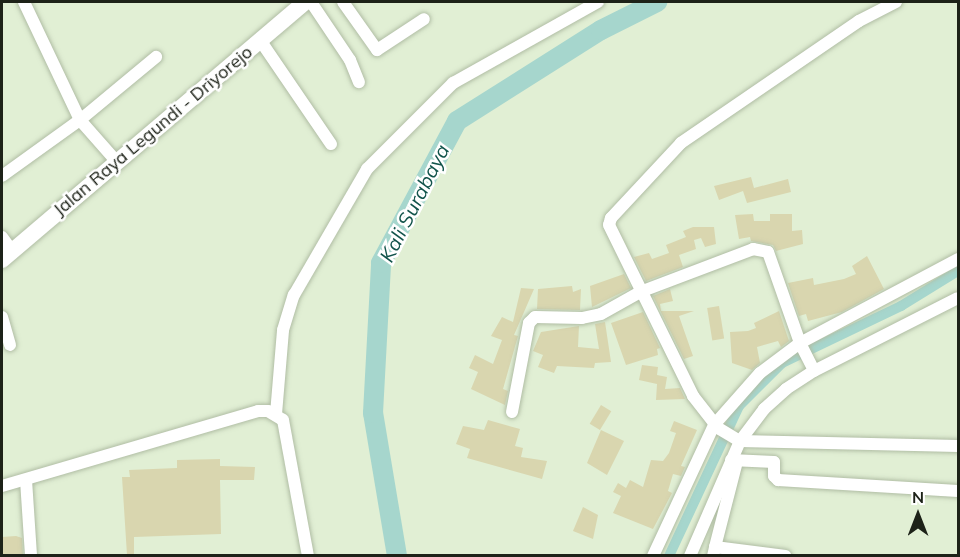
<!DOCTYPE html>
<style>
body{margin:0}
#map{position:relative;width:960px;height:557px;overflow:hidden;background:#e1efd4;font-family:Mulish,sans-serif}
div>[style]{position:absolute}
.canal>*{height:10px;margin:-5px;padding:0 5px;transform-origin:5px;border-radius:5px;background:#a6d6cd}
.river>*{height:20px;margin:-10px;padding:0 10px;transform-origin:10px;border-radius:10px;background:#a6d6cd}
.building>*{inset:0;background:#d9d6af;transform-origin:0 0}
.roads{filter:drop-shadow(0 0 2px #b0bda4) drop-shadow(0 0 2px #b0bda4)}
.minor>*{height:12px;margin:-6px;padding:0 6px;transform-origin:6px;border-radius:6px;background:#fff}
.major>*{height:16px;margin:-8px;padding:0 8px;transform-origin:8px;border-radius:8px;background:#fff}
span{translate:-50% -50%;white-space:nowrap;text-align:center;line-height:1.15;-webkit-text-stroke:5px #fff;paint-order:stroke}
.street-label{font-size:18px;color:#1d2218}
.water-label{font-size:20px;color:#12544b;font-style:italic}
.frame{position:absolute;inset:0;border:3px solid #1d2218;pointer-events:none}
.north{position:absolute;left:888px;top:485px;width:60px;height:60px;-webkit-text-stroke:4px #fff;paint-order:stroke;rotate:0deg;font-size:16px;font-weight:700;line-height:24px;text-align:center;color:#1d2218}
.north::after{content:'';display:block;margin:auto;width:21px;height:27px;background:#1d2218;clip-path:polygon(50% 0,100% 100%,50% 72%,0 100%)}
</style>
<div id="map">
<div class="canal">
<div style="left:669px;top:556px;width:166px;rotate:-65deg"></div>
<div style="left:739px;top:406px;width:61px;rotate:-45deg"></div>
<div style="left:782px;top:363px;width:132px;rotate:-25.6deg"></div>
<div style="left:901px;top:306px;width:67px;rotate:-31.6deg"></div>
</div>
<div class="river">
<div style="left:397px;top:556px;width:145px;rotate:-99.5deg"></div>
<div style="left:373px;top:413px;width:150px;rotate:-86.9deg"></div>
<div style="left:381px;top:263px;width:161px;rotate:-61.8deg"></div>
<div style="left:457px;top:121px;width:170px;rotate:-32.3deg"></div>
<div style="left:601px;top:30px;width:63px;rotate:-26.6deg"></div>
</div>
<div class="building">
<div style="clip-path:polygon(751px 177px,754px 188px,788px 179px,791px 192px,747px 203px,743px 191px,719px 200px,714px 186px)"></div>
<div style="clip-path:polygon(753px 214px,754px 221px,770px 221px,770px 214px,792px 214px,792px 231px,802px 230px,803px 244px,776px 251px,773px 245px,751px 241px,750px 237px,739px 239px,735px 215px)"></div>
<div style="clip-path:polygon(693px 227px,714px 227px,716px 244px,705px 247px,701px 238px,694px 240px,696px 249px,679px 255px,683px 267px,646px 281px,634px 257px,649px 253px,652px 259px,669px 253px,666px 245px,686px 237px,683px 231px)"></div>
<div style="clip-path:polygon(867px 256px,884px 289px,842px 312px,808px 321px,806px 314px,799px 316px,788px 283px,813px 278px,814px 285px,844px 279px,856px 274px,852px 266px)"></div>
<div style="clip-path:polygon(624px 274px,631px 288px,592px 307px,590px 286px)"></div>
<div style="clip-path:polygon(572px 286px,573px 292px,581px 289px,580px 310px,537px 309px,538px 289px)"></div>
<div style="clip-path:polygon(521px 288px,534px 289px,514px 335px,518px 336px,503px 389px,508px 391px,505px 405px,471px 389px,478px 372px,469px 368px,475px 355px,493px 364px,502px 340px,491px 336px,502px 317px,513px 322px)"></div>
<div style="clip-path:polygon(670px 289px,673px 301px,660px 304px,661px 311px,694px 311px,679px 316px,693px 356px,684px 359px,653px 296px)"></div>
<div style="left:719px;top:306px;width:33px;height:12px;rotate:81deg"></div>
<div style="clip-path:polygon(779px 311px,789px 341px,781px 347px,778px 341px,757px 347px,760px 363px,752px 370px,732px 363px,730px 332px,748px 331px,756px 328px,754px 323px)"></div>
<div style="clip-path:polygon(643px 312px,660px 348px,657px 349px,658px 355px,626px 365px,611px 323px)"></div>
<div style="clip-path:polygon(605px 322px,611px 362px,595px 363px,594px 368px,557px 366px,554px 373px,538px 367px,543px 355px,533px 351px,541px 332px,579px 326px,578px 347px,599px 349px,595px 324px)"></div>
<div style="clip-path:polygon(642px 365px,658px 367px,657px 375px,667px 377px,665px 389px,680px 388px,685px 399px,656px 400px,657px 384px,639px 380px)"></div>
<div style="left:601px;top:405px;width:12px;height:22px;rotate:31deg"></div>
<div style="clip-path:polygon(488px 420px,520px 429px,515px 446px,523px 448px,521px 457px,547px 461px,542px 479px,467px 458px,470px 449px,456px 444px,463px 426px,484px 430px)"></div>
<div style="clip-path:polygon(674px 421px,697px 430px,681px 466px,685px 467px,681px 476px,673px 474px,668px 491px,672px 493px,653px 529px,613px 513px,621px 496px,613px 492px,618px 483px,626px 488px,630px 480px,643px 487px,651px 460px,663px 461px,669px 453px,676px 433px,670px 431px)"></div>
<div style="clip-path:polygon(601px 430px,624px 441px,607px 475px,587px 463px)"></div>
<div style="clip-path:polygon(220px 459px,220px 466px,255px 467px,254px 480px,220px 480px,221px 534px,134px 537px,134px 555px,127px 555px,122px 477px,130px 477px,129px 470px,177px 468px,177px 460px)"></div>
<div style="clip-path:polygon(583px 507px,598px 515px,593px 539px,573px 531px)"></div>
<div style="clip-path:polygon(16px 536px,22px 538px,23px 555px,3px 555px,2px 537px)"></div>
</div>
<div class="roads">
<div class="minor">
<div style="left:311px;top:2px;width:70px;rotate:56.1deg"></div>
<div style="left:350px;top:60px;width:24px;rotate:68deg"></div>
<div style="left:343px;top:2px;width:59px;rotate:54.7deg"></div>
<div style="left:377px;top:50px;width:56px;rotate:-33.4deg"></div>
<div style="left:896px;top:2px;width:42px;rotate:152.8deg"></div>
<div style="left:859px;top:21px;width:216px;rotate:145.6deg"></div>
<div style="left:681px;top:143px;width:103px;rotate:133deg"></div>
<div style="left:611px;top:218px;width:7px;rotate:106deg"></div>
<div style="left:609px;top:225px;width:191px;rotate:63.8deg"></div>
<div style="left:693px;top:396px;width:41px;rotate:52deg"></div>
<div style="left:718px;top:428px;width:26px;rotate:31deg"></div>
<div style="left:740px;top:441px;width:218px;rotate:1.3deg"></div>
<div style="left:260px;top:40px;width:126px;rotate:55.7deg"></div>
<div style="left:117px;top:162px;width:56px;rotate:-131.4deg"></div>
<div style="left:80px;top:120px;width:99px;rotate:-39.7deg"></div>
<div style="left:2px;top:176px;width:96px;rotate:-35.7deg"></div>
<div style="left:80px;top:120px;width:131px;rotate:-115.4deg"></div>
<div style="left:2px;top:237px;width:17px;rotate:54deg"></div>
<div style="left:2px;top:317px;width:29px;rotate:74deg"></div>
<div style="left:512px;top:412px;width:91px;rotate:-79.2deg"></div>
<div style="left:529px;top:323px;width:8px;rotate:-45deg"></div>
<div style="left:535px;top:317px;width:47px;rotate:1.2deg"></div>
<div style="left:582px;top:318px;width:19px;rotate:-12deg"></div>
<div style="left:601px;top:314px;width:45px;rotate:-29.4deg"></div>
<div style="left:640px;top:292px;width:121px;rotate:-20.8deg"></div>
<div style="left:753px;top:249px;width:15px;rotate:11deg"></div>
<div style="left:768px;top:252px;width:96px;rotate:70.6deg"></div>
<div style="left:800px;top:343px;width:31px;rotate:63deg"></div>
<div style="left:276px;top:414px;width:84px;rotate:-85.2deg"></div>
<div style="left:283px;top:330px;width:37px;rotate:-73deg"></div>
<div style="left:294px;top:295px;width:146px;rotate:-59.9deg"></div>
<div style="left:367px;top:169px;width:122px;rotate:-45deg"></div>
<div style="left:453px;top:83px;width:166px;rotate:-29.2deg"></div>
<div style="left:731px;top:460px;width:43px;rotate:2.7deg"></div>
<div style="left:774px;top:462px;width:14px;rotate:90deg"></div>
<div style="left:774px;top:476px;width:6px;rotate:45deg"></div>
<div style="left:778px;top:480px;width:180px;rotate:3.5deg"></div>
<div style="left:26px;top:480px;width:76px;rotate:86.2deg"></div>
<div style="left:2px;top:486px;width:267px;rotate:-16.3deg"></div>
<div style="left:258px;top:411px;width:10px"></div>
<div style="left:268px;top:411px;width:17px;rotate:31deg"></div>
<div style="left:283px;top:420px;width:138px;rotate:79.6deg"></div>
<div style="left:715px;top:547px;width:85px;rotate:-75.6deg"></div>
<div style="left:653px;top:556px;width:145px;rotate:-65deg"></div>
<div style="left:714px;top:425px;width:69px;rotate:-48.5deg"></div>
<div style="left:760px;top:373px;width:50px;rotate:-36.9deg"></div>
<div style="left:800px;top:343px;width:179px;rotate:-28deg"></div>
<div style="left:690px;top:556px;width:125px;rotate:-66.5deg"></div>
<div style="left:740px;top:441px;width:40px;rotate:-53deg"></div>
<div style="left:764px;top:409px;width:30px;rotate:-42deg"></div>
<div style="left:786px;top:389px;width:33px;rotate:-33deg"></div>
<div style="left:814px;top:371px;width:161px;rotate:-26.9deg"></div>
<div style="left:713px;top:556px;width:9px;rotate:-77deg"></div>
<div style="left:715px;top:547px;width:71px;rotate:7.3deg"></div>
</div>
<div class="major">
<div style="left:2px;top:260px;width:398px;rotate:-40.4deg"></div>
</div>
</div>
<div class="street-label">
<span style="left:153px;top:131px;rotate:-40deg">Jalan Raya Legundi - Driyorejo</span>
</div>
<div class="water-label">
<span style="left:414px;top:203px;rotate:-63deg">Kali Surabaya</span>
</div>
<div class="frame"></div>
<div class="north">N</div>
</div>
